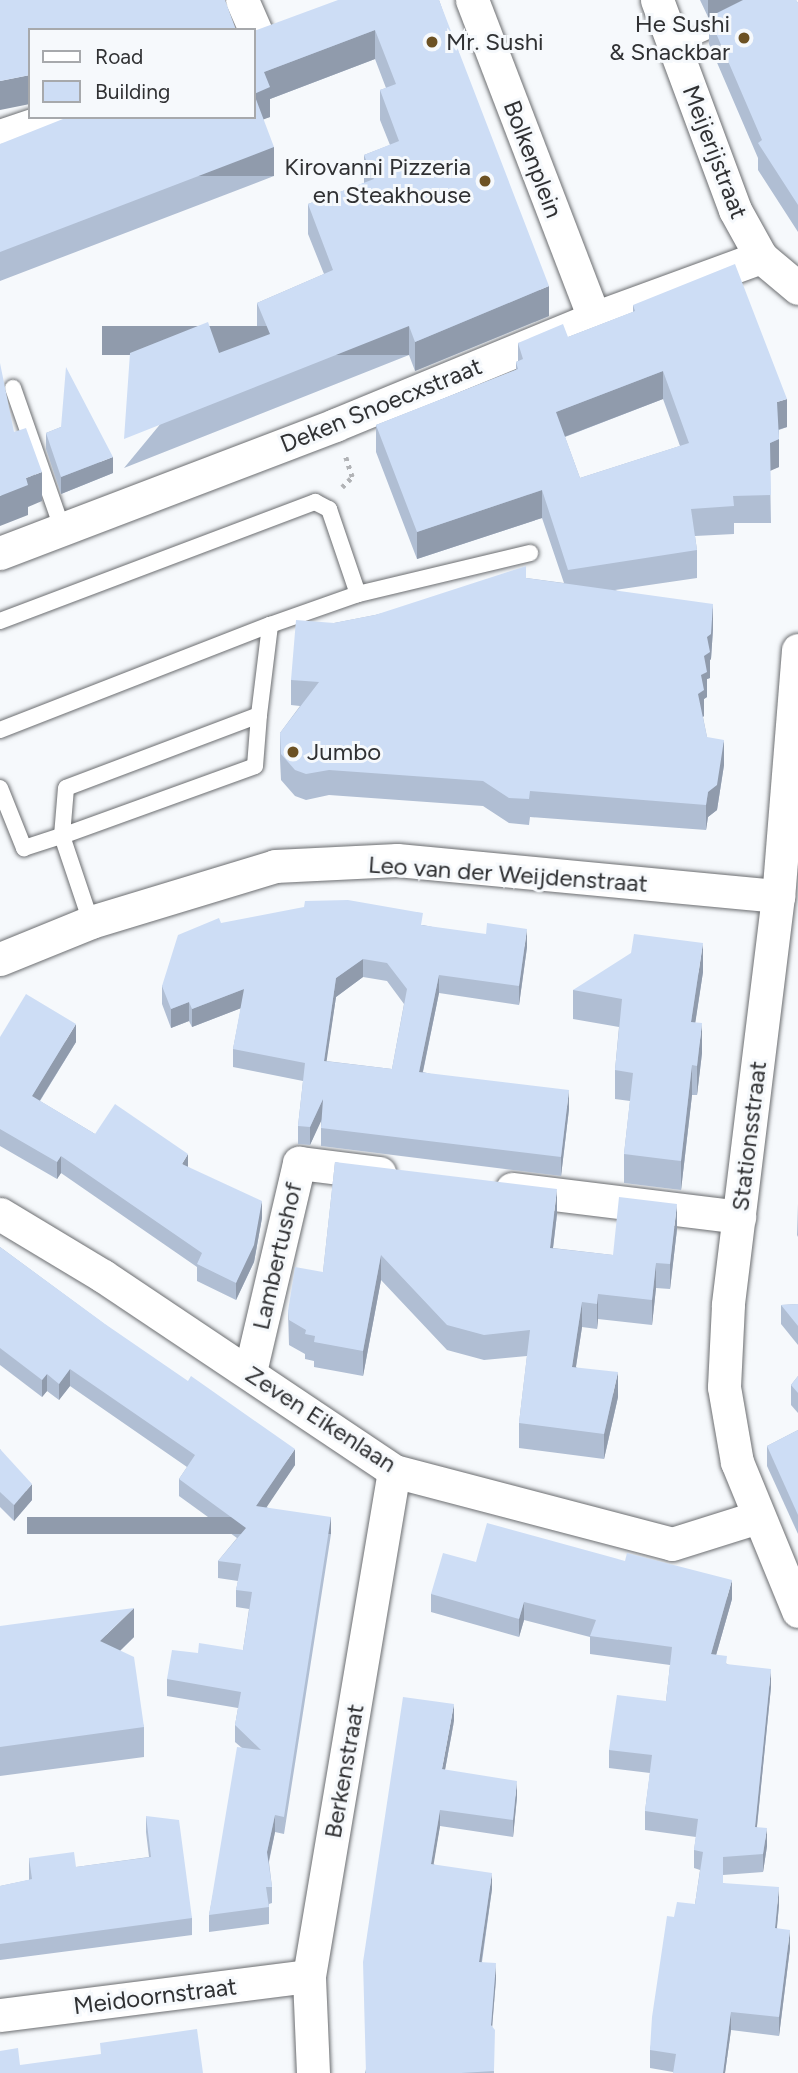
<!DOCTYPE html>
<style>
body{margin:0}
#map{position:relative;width:798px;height:2073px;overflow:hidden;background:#f6f9fc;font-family:Figtree,sans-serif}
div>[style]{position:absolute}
.path>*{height:4.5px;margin-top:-2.25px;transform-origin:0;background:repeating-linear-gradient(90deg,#b1b3b6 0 3.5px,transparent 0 8.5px)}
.roads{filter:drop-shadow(0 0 2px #6c6e71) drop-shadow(0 0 2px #6c6e71)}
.lane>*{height:16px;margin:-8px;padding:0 8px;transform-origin:8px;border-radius:8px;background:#fff}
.street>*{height:33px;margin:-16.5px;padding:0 16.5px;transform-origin:16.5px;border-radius:16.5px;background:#fff}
.wall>*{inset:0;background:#b0bed3}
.shaded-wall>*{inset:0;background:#909bac;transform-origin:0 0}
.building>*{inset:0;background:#cdddf5}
.dots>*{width:19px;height:19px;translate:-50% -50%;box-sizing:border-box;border:4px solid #f6f9fc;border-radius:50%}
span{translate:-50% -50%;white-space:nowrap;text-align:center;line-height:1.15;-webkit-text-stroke:6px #f6f9fc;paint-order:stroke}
.poi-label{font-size:24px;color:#303133}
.right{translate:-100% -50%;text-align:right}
.left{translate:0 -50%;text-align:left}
.street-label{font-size:24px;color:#303133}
.legend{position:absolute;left:28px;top:28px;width:228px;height:91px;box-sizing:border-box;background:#f6f9fc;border:2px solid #a7a9ac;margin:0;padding:9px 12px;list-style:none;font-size:21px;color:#303133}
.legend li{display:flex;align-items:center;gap:14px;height:35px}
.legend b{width:35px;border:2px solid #a7a9ac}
</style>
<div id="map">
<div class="path">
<div style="left:342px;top:487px;width:14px;rotate:-45deg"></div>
<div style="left:352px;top:477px;width:23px;rotate:-108deg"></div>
</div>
<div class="roads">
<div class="lane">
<div style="left:674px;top:46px;width:57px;rotate:-23.9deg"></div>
<div style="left:13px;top:388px;width:151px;rotate:70.7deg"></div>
<div style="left:0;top:621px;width:337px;rotate:-20.7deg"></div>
<div style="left:315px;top:502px;width:16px;rotate:27deg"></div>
<div style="left:329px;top:509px;width:90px;rotate:71.2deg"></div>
<div style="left:259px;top:715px;width:91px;rotate:-83deg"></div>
<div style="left:270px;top:625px;width:93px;rotate:-19.4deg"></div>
<div style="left:358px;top:594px;width:177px;rotate:-13.4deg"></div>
<div style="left:0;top:730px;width:290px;rotate:-21.3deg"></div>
<div style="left:0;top:788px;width:65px;rotate:68.2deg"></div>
<div style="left:24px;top:848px;width:40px;rotate:-18deg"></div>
<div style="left:62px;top:836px;width:205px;rotate:-19.9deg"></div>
<div style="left:255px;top:766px;width:51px;rotate:-85.5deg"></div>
<div style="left:259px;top:715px;width:206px;rotate:159.3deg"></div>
<div style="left:66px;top:788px;width:48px;rotate:94.8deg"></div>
<div style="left:62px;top:836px;width:91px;rotate:71.4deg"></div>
</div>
<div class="street">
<div style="left:242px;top:0;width:43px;rotate:66.4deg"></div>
<div style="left:472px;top:0;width:341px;rotate:69deg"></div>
<div style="left:657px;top:0;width:224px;rotate:69.6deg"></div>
<div style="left:735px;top:210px;width:54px;rotate:61deg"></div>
<div style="left:761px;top:257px;width:48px;rotate:40deg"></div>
<div style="left:0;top:136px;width:59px;rotate:-18.7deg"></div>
<div style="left:0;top:553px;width:359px;rotate:-20.9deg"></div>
<div style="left:335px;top:425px;width:280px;rotate:-22.4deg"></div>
<div style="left:594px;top:318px;width:178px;rotate:-20.1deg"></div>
<div style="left:798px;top:650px;width:247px;rotate:94.6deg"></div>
<div style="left:778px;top:896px;width:412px;rotate:97deg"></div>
<div style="left:728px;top:1305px;width:82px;rotate:92.8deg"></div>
<div style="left:724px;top:1387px;width:76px;rotate:80.2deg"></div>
<div style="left:737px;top:1462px;width:161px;rotate:67.7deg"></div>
<div style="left:0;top:959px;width:98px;rotate:-22.1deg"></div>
<div style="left:91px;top:922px;width:192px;rotate:-16.9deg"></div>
<div style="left:275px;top:866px;width:122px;rotate:-2.8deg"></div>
<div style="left:397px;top:860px;width:383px;rotate:5.4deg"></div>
<div style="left:512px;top:1189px;width:229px;rotate:7deg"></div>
<div style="left:0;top:1214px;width:120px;rotate:31deg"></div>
<div style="left:103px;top:1276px;width:350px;rotate:33.8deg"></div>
<div style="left:394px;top:1471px;width:287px;rotate:14.7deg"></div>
<div style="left:672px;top:1544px;width:90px;rotate:-17.4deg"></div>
<div style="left:250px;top:1372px;width:215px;rotate:-76.8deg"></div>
<div style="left:299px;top:1163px;width:81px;rotate:7.1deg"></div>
<div style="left:0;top:2015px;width:311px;rotate:-7.2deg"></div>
<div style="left:313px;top:2073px;width:97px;rotate:-92.4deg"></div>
<div style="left:309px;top:1976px;width:512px;rotate:-80.45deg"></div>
</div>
</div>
<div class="wall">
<div style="clip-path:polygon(439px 0,549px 316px,415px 371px,409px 355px,124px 468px,219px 353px,260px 338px,257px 332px,257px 303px,324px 274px,308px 234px,308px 204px,364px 183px,364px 155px,390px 145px,380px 120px,380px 90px,386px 88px,375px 59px,270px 99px,270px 117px,263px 119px,274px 176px,0 281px,0 144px,254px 117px,254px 31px)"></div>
<div style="clip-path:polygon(700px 0,796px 0,798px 3px,798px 232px,758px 170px,758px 158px,709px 44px,709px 19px)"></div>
<div style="clip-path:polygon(evenodd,633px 305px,787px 427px,779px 430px,779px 467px,770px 470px,771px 523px,734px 523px,734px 534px,695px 536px,697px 550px,697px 578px,615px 590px,713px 629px,711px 659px,710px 660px,710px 678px,707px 679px,707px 697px,704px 699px,704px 716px,703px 717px,707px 737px,724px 765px,717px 810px,708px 817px,706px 830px,530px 817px,529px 825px,509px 823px,483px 806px,329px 795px,306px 800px,295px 796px,281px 780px,280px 759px,280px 733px,300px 706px,291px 705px,291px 680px,334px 623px,375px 615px,526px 578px,564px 583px,542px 518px,417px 559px,376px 452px,376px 425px,516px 370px,516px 362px,518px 361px,518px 343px,568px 337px,633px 312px,633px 305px,663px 399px,680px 446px,580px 478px,565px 437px,663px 399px)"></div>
<div style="clip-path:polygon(61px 427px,113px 473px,61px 494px,46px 449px,46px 433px)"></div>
<div style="clip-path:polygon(evenodd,221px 923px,423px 925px,527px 947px,519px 1005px,439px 993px,423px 1072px,569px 1109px,561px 1176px,321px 1146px,321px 1120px,310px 1145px,298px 1144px,298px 1126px,303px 1081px,233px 1067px,233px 1049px,241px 1008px,192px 1027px,189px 1021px,171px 1028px,162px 1004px,162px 986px,221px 923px,363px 977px,387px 981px,404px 1004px,392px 1069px,326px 1061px,336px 997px,363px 977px)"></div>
<div style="clip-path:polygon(703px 972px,695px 1023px,702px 1053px,697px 1095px,692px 1095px,681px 1190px,624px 1183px,624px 1154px,630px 1101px,615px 1099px,615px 1070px,619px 1027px,573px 1019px,573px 990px)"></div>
<div style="clip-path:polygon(0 1037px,76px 1042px,40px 1101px,95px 1134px,188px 1167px,262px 1218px,254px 1262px,236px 1300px,197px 1281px,197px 1267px,61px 1173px,57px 1179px,0 1146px)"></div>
<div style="clip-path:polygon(335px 1162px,557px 1214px,553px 1248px,613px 1255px,677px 1229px,670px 1289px,656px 1288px,652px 1325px,598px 1319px,597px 1329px,582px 1327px,576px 1367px,618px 1397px,604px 1459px,519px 1448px,519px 1423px,527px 1356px,484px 1360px,447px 1350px,381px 1280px,363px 1376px,314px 1367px,314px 1361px,305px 1359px,305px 1354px,289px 1345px,288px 1311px,323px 1272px)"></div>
<div style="clip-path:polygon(798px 1204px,798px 1237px,797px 1235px)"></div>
<div style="clip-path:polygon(0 1247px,295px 1465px,266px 1507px,331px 1534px,284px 1834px,275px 1832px,269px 1862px,272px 1887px,272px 1903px,269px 1904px,269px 1924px,209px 1932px,209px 1915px,242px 1748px,235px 1742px,235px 1725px,238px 1708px,167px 1696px,167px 1679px,198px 1653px,243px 1650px,249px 1609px,236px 1607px,236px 1590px,238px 1581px,218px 1578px,218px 1561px,237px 1538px,179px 1496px,179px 1479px,187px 1467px,70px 1386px,59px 1400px,47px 1391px,42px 1397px,0 1365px)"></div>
<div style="clip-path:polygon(798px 1304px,798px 1345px,781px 1324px,781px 1305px)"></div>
<div style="clip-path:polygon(798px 1376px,798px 1413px,791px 1405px,791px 1385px)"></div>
<div style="clip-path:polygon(798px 1430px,798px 1534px,767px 1466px,767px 1446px)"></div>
<div style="clip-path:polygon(0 1449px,32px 1500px,14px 1521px,0 1507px)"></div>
<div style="clip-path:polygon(476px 1562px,732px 1599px,716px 1655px,727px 1664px,771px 1687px,757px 1827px,767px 1846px,763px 1872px,723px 1875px,723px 1883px,779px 1905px,777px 1928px,790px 1948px,779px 2036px,731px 2030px,725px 2073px,673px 2073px,673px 2072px,650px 2068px,650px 2050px,674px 1917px,695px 1904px,700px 1870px,694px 1868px,694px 1850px,696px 1837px,645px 1830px,645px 1811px,650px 1773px,609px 1768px,609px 1750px,666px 1701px,670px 1665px,590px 1654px,590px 1637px,524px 1620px,519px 1637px,431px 1612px,431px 1594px)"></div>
<div style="clip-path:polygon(0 1626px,134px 1637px,120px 1651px,144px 1727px,144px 1757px,0 1776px)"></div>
<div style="clip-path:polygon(454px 1721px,445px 1770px,517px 1797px,513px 1837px,440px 1826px,433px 1864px,492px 1889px,482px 1962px,496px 1979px,492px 2027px,494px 2073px,365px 2073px)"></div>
<div style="clip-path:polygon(146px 1816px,192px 1918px,192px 1935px,0 1960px,0 1886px,29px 1880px,29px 1858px,76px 1867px,149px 1857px,146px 1832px)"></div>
</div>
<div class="shaded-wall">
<div style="clip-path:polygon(708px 0,755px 0,709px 17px,708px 19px)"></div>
<div style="clip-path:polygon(375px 30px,375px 59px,270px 99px,270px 117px,254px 123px,254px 94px,264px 72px)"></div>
<div style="clip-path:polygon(30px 75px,30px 104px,0 110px,0 81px)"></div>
<div style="left:274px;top:147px;width:29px;height:293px;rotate:90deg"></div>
<div style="clip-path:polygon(549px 286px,549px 316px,415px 371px,415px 342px)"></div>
<div style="left:409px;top:326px;width:29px;height:307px;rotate:90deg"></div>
<div style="clip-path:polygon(663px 371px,663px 399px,556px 440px,556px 412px)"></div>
<div style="clip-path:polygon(787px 399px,787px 427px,777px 430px,777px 402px)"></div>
<div style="clip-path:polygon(779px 439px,779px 467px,770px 471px,770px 443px)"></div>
<div style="clip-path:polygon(113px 457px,113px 473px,61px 494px,61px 477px)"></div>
<div style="clip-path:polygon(42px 472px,42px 501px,28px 507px,28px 515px,0 526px,0 496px,26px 478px)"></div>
<div style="clip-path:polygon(542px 490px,542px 518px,417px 559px,417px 532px)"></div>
<div style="clip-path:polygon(713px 604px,713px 629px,711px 659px,710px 660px,710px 678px,707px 679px,707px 697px,704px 699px,704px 716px,698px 720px,698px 694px,707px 637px)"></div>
<div style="clip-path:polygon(724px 740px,724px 765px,717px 810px,708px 817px,706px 830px,706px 805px,708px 792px)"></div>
<div style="clip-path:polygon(527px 929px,527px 947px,519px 1005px,519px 986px)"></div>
<div style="clip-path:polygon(703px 943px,703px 972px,691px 1051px,691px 1022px)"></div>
<div style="clip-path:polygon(363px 959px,363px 977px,336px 997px,324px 1079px,324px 1061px,336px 978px)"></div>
<div style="clip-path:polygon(439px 975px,439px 993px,419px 1090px,419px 1072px)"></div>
<div style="clip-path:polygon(244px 989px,244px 1007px,192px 1027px,192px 1009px)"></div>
<div style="clip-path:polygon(189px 1002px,189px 1021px,171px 1028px,171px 1009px)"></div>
<div style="clip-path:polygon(702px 1023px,702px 1053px,697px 1095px,697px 1066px)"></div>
<div style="clip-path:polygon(76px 1024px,76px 1042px,32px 1113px,32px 1096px)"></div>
<div style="clip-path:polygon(692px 1065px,692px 1095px,681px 1190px,681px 1161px)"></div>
<div style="clip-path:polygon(569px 1090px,569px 1109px,561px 1176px,561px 1157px)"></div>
<div style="clip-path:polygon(323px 1099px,323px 1117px,310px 1145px,310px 1127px)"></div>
<div style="clip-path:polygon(188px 1154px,188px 1171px,182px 1164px)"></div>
<div style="clip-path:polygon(61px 1156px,61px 1173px,57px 1179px,57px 1162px)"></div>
<div style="clip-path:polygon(557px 1189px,557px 1214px,550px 1273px,550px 1248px)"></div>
<div style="clip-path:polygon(262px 1201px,262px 1218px,254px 1262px,236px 1300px,236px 1283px)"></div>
<div style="clip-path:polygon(677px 1204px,677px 1229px,670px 1289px,670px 1264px)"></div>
<div style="clip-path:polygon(381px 1255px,381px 1280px,363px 1376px,363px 1351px)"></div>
<div style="clip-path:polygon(656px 1263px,656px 1288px,652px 1325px,652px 1300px)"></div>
<div style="clip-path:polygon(598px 1294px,598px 1319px,597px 1329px,597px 1304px)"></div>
<div style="clip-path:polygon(582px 1302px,582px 1327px,572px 1392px,572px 1367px)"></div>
<div style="clip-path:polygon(70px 1369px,70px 1386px,59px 1400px,59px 1384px)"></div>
<div style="clip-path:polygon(618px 1372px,618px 1397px,604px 1459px,604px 1434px)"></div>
<div style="clip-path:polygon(47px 1374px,47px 1391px,42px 1397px,42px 1380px)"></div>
<div style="clip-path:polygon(295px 1449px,295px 1465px,256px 1523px,256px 1506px)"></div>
<div style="clip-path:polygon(32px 1484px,32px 1500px,14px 1521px,14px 1505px)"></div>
<div style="left:331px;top:1517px;width:17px;height:304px;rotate:90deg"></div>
<div style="clip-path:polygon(732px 1580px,732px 1599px,711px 1673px,711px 1654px)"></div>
<div style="clip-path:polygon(524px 1602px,524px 1620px,519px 1637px,519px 1619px)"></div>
<div style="clip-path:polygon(134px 1608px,134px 1637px,100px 1670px,100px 1641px)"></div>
<div style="clip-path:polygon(771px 1669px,771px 1687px,755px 1845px,755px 1827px)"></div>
<div style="clip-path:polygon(454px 1704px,454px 1721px,442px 1786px,442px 1769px)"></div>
<div style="clip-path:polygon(517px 1781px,517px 1797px,513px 1837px,513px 1820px)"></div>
<div style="clip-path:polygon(440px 1810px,440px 1826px,431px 1880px,431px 1864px)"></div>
<div style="clip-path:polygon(275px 1815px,275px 1832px,267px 1869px,267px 1852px)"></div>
<div style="clip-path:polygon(767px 1828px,767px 1846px,763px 1872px,763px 1854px)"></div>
<div style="clip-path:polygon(492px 1873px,492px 1889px,479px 1978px,479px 1962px)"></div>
<div style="clip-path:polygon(779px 1887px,779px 1905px,775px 1946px,775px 1928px)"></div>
<div style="clip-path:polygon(790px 1930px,790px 1948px,779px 2036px,779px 2017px)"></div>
<div style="clip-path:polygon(496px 1963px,496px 1979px,491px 2041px,491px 2025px)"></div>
<div style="clip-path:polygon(731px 2012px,731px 2030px,725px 2073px,723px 2073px)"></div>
</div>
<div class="building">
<div style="clip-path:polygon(0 0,225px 0,236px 30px,30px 30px,30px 75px,0 81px)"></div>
<div style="clip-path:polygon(338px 0,439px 0,549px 286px,415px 342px,409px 326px,124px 439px,130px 353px,208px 322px,219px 353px,270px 334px,257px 303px,333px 270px,308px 204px,374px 179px,364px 155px,399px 141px,380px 90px,396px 84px,375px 30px,264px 72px,270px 87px,254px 94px,254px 31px)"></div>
<div style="clip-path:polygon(743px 0,796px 0,798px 3px,798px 205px,758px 143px,762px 140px,709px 17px)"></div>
<div style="clip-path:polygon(254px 94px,274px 147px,0 252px,0 144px,68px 117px,254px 117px)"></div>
<div style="clip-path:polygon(evenodd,735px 264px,787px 399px,777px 402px,779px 439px,770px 443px,771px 495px,733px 496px,734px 506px,691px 509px,697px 550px,568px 570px,542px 490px,417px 532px,376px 425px,518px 369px,516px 362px,523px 359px,518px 343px,563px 324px,568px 337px,635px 311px,633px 305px,735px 264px,663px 371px,689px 443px,580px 478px,556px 412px,663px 371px)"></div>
<div style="clip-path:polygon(0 363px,14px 432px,26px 428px,42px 472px,26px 478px,28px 485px,0 496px)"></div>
<div style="clip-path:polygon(66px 367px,113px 457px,61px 477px,46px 433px,61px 427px)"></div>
<div style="clip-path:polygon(526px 566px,526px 578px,713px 604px,711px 634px,707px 637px,710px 652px,704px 656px,707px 672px,701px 675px,704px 690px,698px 694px,707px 737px,724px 740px,717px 785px,708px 792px,706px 805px,530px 791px,529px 799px,509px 798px,483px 781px,329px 770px,306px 774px,295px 770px,281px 754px,280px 733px,319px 682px,291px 680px,296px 620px,334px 623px,375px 615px)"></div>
<div style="clip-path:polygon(evenodd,348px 900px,423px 913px,421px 925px,486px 934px,487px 923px,527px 929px,519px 986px,439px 975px,419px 1072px,569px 1090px,561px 1157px,321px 1128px,323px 1099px,310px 1127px,298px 1126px,305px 1063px,233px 1049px,244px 989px,192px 1009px,189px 1002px,171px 1009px,162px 986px,178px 935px,219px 918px,221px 923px,304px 907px,305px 901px,348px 900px,363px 959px,387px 963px,407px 989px,392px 1069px,324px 1061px,336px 978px,363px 959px)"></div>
<div style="clip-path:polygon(634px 934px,703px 943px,691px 1022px,702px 1023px,697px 1066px,692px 1065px,681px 1161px,624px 1154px,633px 1073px,615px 1070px,622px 999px,573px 990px,631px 953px)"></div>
<div style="clip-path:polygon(26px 994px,76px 1024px,32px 1096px,95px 1134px,115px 1104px,188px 1154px,182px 1164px,262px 1201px,254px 1245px,236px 1283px,197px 1264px,202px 1253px,61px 1156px,57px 1162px,0 1129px,0 1037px)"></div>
<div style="clip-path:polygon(335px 1162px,557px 1189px,550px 1248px,613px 1255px,619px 1197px,677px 1204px,670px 1264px,656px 1263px,652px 1300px,598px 1294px,597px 1304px,582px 1302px,572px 1367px,618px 1372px,604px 1434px,519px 1423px,530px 1330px,484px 1335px,447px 1325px,381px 1255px,363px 1351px,314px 1342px,315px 1336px,305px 1334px,306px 1330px,289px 1320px,288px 1311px,295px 1267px,323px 1272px)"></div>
<div style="clip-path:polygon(0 1247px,105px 1324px,188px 1381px,191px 1376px,295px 1449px,256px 1506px,331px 1517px,284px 1817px,275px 1815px,267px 1852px,272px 1887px,266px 1887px,269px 1907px,209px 1915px,237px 1747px,261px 1750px,235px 1725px,241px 1692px,167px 1679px,172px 1650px,198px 1653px,199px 1643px,243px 1650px,252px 1592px,236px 1590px,241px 1564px,218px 1561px,246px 1528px,179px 1479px,195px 1455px,70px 1369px,59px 1384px,47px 1374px,42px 1380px,0 1348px)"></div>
<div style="clip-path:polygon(798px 1304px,798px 1326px,781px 1305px)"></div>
<div style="clip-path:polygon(798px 1376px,798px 1393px,791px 1385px)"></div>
<div style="clip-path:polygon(798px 1430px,798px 1515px,767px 1446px)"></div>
<div style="clip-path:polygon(0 1449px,32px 1484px,14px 1505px,0 1492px)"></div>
<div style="clip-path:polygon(487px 1523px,625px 1561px,627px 1553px,732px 1580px,711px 1654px,727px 1656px,726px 1664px,771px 1669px,755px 1827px,767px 1828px,763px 1854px,723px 1857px,723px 1883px,779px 1887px,775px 1928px,790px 1930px,779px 2017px,731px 2012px,723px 2073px,673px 2073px,676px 2054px,650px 2050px,652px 2017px,667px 1916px,674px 1917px,677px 1902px,695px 1904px,703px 1852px,694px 1850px,698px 1819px,645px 1811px,652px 1755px,609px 1750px,617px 1695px,666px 1701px,672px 1647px,590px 1636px,596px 1620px,524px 1602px,519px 1619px,431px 1594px,443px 1553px,476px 1562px)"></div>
<div style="clip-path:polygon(134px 1608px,100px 1641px,134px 1657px,144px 1727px,0 1747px,0 1626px)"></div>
<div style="clip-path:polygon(403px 1697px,454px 1704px,442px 1769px,517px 1781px,513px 1820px,440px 1810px,431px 1864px,492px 1873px,479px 1962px,496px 1963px,491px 2025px,495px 2030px,494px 2071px,461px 2073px,366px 2073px,363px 1962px)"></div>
<div style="clip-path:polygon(146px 1816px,179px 1820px,192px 1918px,0 1944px,0 1886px,32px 1879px,29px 1858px,74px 1852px,76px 1867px,151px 1857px)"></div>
<div style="clip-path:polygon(197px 2029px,203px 2073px,0 2073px,0 2051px,18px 2048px,20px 2065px,101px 2054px,100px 2043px)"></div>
</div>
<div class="dots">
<div style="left:744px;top:38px;background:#6c5123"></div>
<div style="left:432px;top:42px;background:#6c5123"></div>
<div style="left:485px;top:181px;background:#6c5123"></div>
<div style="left:293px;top:752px;background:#6c5123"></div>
</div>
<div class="poi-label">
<span class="right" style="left:730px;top:38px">He Sushi<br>&amp; Snackbar</span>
<span class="left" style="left:446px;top:42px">Mr. Sushi</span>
<span class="right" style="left:471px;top:181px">Kirovanni Pizzeria<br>en Steakhouse</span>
<span class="left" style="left:307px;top:752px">Jumbo</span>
</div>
<div class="street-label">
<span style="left:715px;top:152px;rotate:69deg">Meijerijstraat</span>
<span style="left:533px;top:159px;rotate:69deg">Bolkenplein</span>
<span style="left:381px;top:405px;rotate:-22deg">Deken Snoecxstraat</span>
<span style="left:508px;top:874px;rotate:4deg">Leo van der Weijdenstraat</span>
<span style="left:749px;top:1136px;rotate:-83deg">Stationsstraat</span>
<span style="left:277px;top:1256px;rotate:-77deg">Lambertushof</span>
<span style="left:321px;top:1419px;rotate:33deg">Zeven Eikenlaan</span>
<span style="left:344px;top:1771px;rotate:-80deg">Berkenstraat</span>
<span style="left:155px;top:1996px;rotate:-7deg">Meidoornstraat</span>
</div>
<ul class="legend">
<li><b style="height:9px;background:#fff"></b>Road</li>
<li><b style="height:19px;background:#cdddf5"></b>Building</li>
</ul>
</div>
